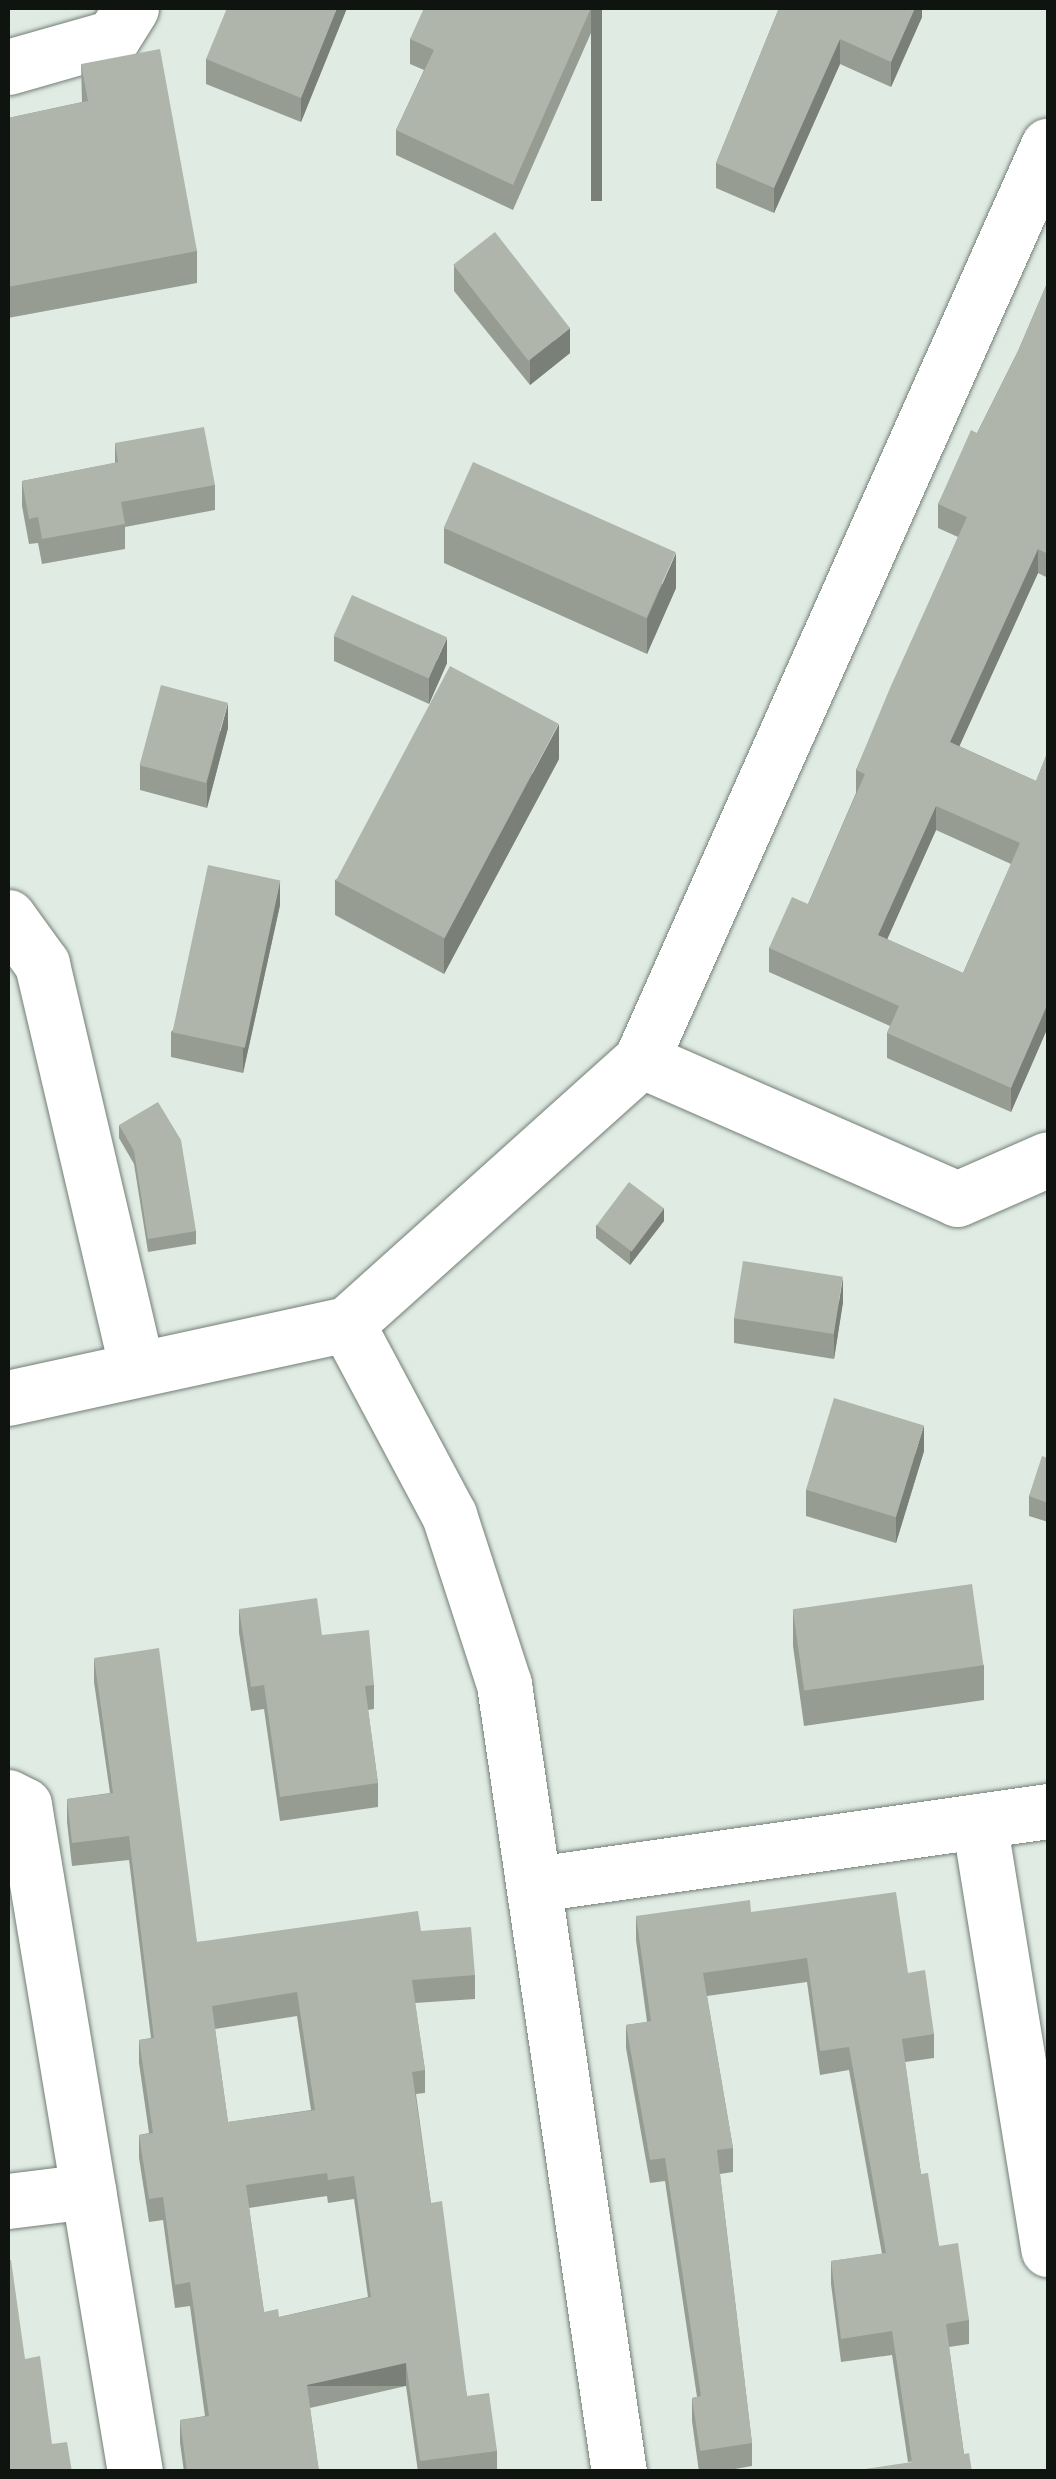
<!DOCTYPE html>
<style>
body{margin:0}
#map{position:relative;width:1056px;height:2479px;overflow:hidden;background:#e0ece3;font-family:"Public Sans",sans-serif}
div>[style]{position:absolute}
.roads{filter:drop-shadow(0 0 2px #737e77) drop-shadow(0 0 2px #737e77)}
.minor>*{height:55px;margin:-27.5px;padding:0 27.5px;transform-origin:27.5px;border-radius:27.5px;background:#fff}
.wall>*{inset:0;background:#969c92}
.shaded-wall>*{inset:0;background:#7a7f77;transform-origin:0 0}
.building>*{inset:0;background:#afb5aa;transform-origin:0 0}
span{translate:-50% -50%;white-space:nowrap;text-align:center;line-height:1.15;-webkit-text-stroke:9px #edf9f1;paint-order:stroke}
.frame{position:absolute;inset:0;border:10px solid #101411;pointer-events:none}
</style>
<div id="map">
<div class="roads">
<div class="minor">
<div style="left:8px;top:67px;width:109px;rotate:-15.9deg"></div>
<div style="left:113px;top:37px;width:34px;rotate:-58deg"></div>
<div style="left:8px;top:917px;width:58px;rotate:54.1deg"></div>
<div style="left:42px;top:964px;width:415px;rotate:76.8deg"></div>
<div style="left:641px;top:1060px;width:345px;rotate:23.7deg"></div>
<div style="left:957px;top:1199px;width:99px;rotate:-23.7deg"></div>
<div style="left:347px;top:1324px;width:217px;rotate:61.9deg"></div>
<div style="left:449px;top:1515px;width:178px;rotate:72deg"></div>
<div style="left:504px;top:1684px;width:796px;rotate:81.7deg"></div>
<div style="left:8px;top:1398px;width:347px;rotate:-12.3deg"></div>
<div style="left:347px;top:1324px;width:395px;rotate:-41.9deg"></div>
<div style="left:641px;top:1060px;width:1001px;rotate:-66deg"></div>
<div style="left:8px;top:1797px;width:18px;rotate:27deg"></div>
<div style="left:24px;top:1805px;width:676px;rotate:80.55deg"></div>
<div style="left:979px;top:1821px;width:434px;rotate:80.8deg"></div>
<div style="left:536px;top:1884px;width:517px;rotate:-8.11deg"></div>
<div style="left:8px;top:2201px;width:81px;rotate:-7.1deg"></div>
</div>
</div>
<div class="wall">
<div style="clip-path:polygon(347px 8px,301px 122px,206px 84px,206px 59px)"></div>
<div style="clip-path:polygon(602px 8px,513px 210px,396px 155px,396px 130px,424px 70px,410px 64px,410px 39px,460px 10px)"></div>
<div style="clip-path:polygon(779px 8px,922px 8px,922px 17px,891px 87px,840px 64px,774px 213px,716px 188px,716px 163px)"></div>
<div style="clip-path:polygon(81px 64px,197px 251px,197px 283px,8px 318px,8px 118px,82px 102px)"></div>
<div style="clip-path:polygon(454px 265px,570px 353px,530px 385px,454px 291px)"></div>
<div style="clip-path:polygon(evenodd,1048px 281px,1048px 578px,1038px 573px,959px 746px,1036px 781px,1048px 751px,1048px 1027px,1011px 1112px,887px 1058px,887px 1033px,890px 1026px,769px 972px,769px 948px,808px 904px,856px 793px,856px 770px,958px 537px,938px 528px,938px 504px,977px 433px,1018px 351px,1048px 281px,936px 830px,1011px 864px,963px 973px,887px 939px,936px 830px)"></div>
<div style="clip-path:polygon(115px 443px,215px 485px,215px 510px,125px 527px,125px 549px,42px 564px,38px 543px,29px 544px,22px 506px,22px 481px,115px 463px)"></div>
<div style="clip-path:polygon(444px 528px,676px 588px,647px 654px,444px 563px)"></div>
<div style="clip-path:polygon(334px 636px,447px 663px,429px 704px,334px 661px)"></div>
<div style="clip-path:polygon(228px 728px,207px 808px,140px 790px,140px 765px)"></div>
<div style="clip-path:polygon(559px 759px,444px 974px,335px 915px,335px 880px)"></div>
<div style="clip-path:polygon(280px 905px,243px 1073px,171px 1057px,171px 1032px)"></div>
<div style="clip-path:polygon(119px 1125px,196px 1231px,196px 1244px,148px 1252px,134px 1164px,119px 1138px)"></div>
<div style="clip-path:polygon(664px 1221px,630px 1265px,596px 1238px,596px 1225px)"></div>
<div style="clip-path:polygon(843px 1302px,834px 1359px,734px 1343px,734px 1318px)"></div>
<div style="clip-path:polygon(924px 1451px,896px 1543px,806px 1516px,806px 1490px)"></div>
<div style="clip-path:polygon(1048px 1458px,1048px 1522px,1029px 1516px,1029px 1496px)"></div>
<div style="clip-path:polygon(239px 1609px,322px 1635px,374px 1685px,374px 1709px,368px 1710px,378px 1783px,378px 1807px,280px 1821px,264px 1709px,251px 1711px,239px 1633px)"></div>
<div style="clip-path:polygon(793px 1611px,984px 1665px,984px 1700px,804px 1726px,793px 1646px)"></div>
<div style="clip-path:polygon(evenodd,94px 1658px,197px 1942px,421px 1931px,475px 1975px,475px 1999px,415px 2003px,425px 2070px,425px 2093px,416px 2094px,431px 2203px,467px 2396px,497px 2451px,497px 2472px,418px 2472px,406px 2386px,310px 2408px,319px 2472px,184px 2472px,180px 2443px,180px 2420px,205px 2416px,190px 2306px,175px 2308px,163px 2220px,149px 2222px,139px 2158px,139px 2135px,149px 2133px,139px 2063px,139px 2040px,151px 2038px,129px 1860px,72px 1866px,67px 1822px,67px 1799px,110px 1793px,94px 1682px,94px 1658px,297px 2016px,311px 2110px,228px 2122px,215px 2029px,297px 2016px,94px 1658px,327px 2196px,328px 2203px,354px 2199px,368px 2297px,279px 2317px,264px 2312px,249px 2208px,327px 2196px)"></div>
<div style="clip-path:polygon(751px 1912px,908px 1973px,934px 2034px,934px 2058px,905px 2062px,921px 2174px,939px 2246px,969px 2320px,969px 2344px,949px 2347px,964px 2454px,908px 2462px,892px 2355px,841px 2362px,831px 2284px,831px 2261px,882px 2254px,849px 2070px,820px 2075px,807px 1982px,707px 1996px,733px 2148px,733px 2172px,720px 2174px,752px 2443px,752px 2466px,718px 2472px,699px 2472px,692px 2421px,692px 2398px,697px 2397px,665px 2181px,650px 2183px,626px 2048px,626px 2025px,647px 2022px,636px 1940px,636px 1916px)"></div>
</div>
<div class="shaded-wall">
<div style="clip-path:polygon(337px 8px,347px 8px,301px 122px,301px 98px)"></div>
<div style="left:591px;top:8px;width:11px;height:193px"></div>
<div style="clip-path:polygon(915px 8px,922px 8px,922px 17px,891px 87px,891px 62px)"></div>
<div style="clip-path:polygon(840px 39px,840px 64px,774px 213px,774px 188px)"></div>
<div style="clip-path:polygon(570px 328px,570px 353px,530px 385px,530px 360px)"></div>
<div style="clip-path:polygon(1038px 549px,1038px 573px,950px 767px,950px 742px)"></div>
<div style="clip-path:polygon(676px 553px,676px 588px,647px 654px,647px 619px)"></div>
<div style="clip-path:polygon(447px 638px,447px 663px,429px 704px,429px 678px)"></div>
<div style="clip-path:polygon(228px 703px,228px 728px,207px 808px,207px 782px)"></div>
<div style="clip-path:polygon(559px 724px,559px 759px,444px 974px,444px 939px)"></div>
<div style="clip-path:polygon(936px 806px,936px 830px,878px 960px,878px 935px)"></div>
<div style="clip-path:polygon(280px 880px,280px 905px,243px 1073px,243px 1048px)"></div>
<div style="clip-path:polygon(1048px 1003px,1048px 1027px,1011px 1112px,1011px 1088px)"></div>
<div style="clip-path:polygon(664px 1208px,664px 1221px,630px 1265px,630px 1252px)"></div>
<div style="clip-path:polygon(843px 1277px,843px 1302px,834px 1359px,834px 1333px)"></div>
<div style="clip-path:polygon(924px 1425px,924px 1451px,896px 1543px,896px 1517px)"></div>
<div style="left:406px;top:2363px;width:23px;height:101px;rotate:90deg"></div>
</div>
<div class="building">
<div style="clip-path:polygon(227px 8px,337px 8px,301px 98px,206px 59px)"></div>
<div style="clip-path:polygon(424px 8px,455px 8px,460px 10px,461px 8px,591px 8px,513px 185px,396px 130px,434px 50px,410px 39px)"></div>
<div style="clip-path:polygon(779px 8px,915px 8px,891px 62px,840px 39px,774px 188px,716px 163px)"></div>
<div style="clip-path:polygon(160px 49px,197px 251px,8px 287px,8px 209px,9px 208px,8px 118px,88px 101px,81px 64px)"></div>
<div style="left:495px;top:232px;width:122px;height:53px;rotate:52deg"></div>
<div style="clip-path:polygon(evenodd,1048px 281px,1048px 554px,1038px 549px,950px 742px,1036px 781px,1048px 751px,1048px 1003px,1011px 1088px,887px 1033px,899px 1006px,769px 948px,792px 897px,808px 904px,865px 774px,856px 770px,890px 688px,967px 517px,938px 504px,971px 430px,977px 433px,1018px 351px,1048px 281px,936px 806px,1020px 843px,963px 973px,878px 935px,936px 806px)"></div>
<div style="clip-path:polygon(204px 427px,215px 485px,121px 502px,125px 524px,42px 539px,38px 517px,29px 519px,22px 481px,118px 462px,115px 443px)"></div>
<div style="left:473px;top:462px;width:222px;height:72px;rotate:24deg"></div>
<div style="left:352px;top:595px;width:104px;height:45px;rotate:24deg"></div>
<div style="left:450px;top:666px;width:123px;height:243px;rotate:28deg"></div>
<div style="left:161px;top:685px;width:69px;height:83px;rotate:15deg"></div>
<div style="left:208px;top:865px;width:74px;height:171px;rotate:12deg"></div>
<div style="clip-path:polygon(158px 1102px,181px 1140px,196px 1231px,148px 1239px,134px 1151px,119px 1125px)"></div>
<div style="left:629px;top:1182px;width:44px;height:54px;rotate:37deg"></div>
<div style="left:743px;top:1261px;width:101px;height:58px;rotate:9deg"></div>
<div style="left:834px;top:1398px;width:94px;height:96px;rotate:17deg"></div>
<div style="clip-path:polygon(1042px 1456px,1048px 1458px,1048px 1503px,1029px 1496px)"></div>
<div style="left:972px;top:1584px;width:82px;height:181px;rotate:82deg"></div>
<div style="clip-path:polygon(317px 1598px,322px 1635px,369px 1630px,374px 1685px,365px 1686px,378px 1783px,280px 1797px,264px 1685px,251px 1687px,239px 1609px)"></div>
<div style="clip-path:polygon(evenodd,159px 1648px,197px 1942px,418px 1911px,421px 1931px,471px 1927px,475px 1975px,412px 1980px,425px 2070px,412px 2072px,431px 2203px,442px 2201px,467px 2396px,489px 2393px,497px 2451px,420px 2461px,406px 2363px,307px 2385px,319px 2472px,187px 2472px,180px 2420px,209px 2416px,190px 2282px,175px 2285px,163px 2197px,149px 2199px,139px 2135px,153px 2133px,139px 2040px,154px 2038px,129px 1836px,72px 1843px,67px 1799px,113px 1793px,94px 1658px,159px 1648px,297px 1992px,315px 2110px,228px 2122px,212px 2006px,297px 1992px,159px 1648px,327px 2173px,328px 2180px,354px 2176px,371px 2297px,279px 2317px,278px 2309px,264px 2312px,246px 2185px,327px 2173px)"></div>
<div style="clip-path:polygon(896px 1892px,908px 1973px,925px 1970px,934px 2034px,902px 2039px,921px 2174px,928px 2173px,939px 2246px,958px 2243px,969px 2320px,946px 2324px,964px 2454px,969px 2453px,972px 2472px,844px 2472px,912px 2462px,892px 2331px,841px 2339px,831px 2261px,886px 2253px,849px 2047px,820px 2051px,807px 1958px,703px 1973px,733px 2148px,717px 2150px,752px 2443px,700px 2451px,692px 2398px,701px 2396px,665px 2158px,650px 2160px,626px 2025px,651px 2021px,636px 1916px,750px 1900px,751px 1912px)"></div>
<div style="clip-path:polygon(8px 2260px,11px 2260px,25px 2359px,40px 2356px,52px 2444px,67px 2442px,72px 2472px,8px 2472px)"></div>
</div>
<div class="frame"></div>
</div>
